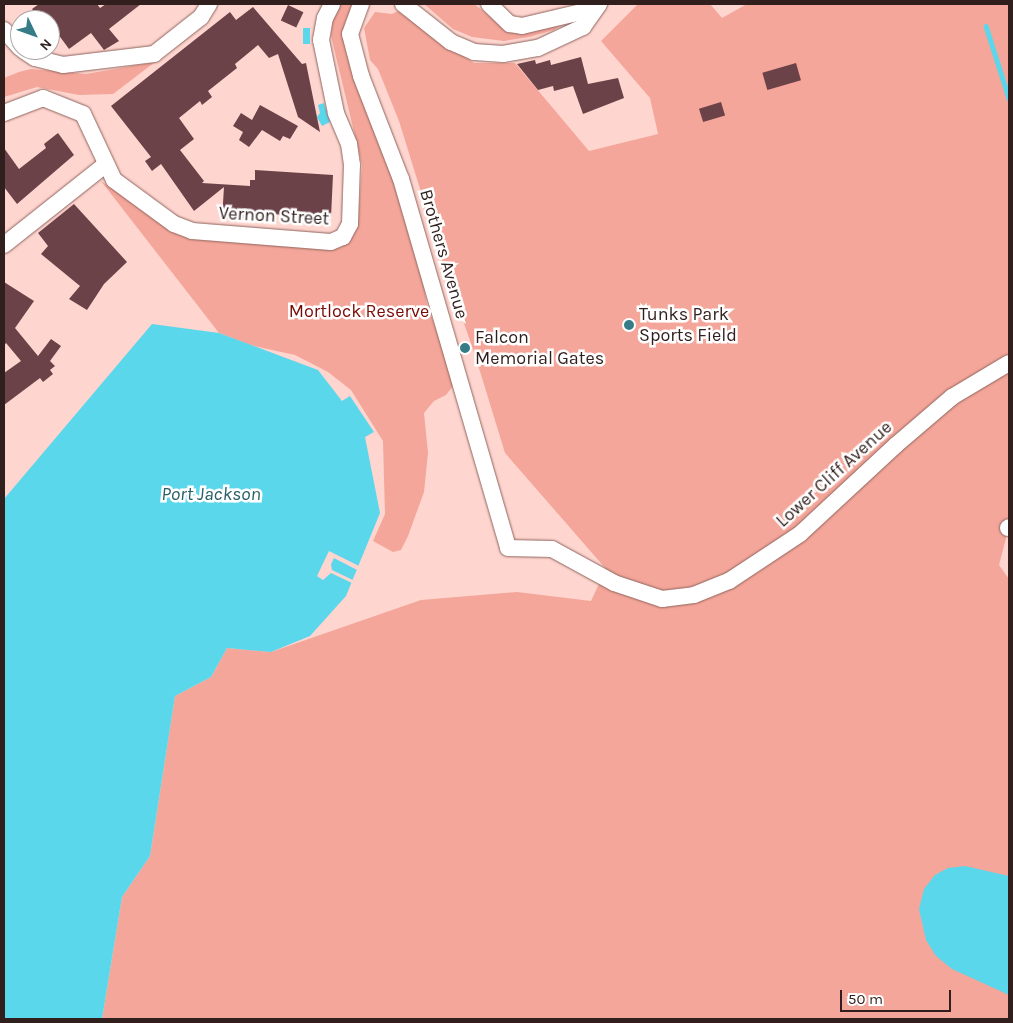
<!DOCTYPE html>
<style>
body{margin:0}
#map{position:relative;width:1013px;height:1023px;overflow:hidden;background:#fed5cf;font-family:Karla,sans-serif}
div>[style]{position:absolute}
.green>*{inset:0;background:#f4a69a}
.water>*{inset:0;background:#5bd7eb;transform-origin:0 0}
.pier>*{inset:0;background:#fed5cf}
.stream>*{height:4.5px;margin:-2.25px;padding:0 2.25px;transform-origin:2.25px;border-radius:2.25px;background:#5bd7eb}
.building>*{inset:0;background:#6c4249;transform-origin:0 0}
.roads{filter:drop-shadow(0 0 1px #8f645d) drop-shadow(0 0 1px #8f645d)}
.minor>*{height:16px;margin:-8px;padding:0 8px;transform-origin:8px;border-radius:8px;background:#fff}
.dots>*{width:14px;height:14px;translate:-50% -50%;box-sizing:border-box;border:2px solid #fff;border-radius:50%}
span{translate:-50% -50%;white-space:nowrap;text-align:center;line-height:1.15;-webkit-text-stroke:5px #fff;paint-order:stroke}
.street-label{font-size:18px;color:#301f1c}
.park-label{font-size:18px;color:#790b06}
.poi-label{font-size:18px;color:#301f1c}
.left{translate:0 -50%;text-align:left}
.water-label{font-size:19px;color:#295e66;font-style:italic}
.frame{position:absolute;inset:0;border:5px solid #301f1c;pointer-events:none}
.north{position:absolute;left:10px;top:10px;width:50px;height:50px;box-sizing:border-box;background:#fff;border:1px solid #aca5a4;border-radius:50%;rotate:132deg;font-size:14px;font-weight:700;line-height:20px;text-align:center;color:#301f1c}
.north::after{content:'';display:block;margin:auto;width:18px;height:22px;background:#357c87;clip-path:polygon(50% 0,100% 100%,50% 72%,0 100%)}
.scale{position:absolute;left:840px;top:990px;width:111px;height:22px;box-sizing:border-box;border:2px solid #301f1c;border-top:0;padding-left:6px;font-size:15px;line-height:18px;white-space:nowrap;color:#301f1c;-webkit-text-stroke:4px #fff;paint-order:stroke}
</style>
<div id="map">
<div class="green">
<div style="clip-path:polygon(339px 4px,354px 4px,346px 20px,344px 39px,393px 176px,423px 281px,427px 305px,452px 372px,453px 386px,446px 395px,434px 401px,424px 413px,428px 453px,424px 492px,408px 536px,401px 550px,393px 552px,373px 541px,385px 514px,383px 441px,351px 390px,328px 372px,295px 355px,250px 345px,219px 333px,101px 181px,179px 233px,324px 247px,358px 222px,362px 165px,331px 36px,333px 17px)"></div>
<div style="clip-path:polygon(424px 4px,474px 4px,502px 26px,567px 21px,554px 30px,529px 37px,504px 41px,472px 37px,453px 29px)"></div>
<div style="clip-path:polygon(638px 4px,710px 4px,722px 18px,747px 4px,1009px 4px,1009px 527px,999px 565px,1009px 579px,1009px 1019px,102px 1019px,122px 897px,150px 856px,175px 696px,211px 677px,227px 648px,271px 652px,421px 600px,517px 592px,591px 601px,606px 569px,505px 453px,475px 355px,421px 200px,421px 192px,399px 121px,378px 69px,370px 60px,364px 28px,375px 12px,392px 14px,398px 11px,474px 63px,515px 63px,589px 151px,658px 134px,650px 98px,601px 41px)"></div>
<div style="clip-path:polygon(155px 62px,113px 94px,79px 95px,37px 87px,4px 97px,4px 78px,19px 72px,31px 69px,86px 74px)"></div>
</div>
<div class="water">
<div style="left:303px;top:28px;width:7px;height:16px"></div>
<div style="clip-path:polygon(324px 103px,330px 122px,322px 126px,317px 117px,320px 113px,318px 105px)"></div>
<div style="clip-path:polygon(152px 324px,219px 333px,318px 370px,342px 401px,350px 396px,374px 432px,365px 437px,380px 513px,346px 596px,310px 636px,271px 652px,227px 648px,211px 677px,175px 696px,150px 856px,122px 897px,102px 1019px,4px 1019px,4px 499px)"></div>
<div style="clip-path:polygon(965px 866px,1009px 876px,1009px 995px,952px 969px,936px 956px,926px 940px,919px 909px,924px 889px,935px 875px,948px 868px)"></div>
</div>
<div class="pier">
<div style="clip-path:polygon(329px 551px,361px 567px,359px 571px,334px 558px,331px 564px,332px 570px,355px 581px,354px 584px,331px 573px,323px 580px,317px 576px)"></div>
</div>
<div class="stream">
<div style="left:986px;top:26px;width:76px;rotate:72.3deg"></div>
</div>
<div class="building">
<div style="clip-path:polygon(39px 4px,97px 4px,100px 8px,106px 4px,141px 4px,109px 29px,119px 41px,104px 50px,91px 33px,69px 49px,55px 30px,50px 34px,50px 20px,40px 20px,32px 9px)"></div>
<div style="left:288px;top:5px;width:17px;height:17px;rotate:25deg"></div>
<div style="clip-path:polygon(253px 7px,302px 64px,306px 63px,320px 132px,298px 117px,278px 54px,269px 58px,258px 45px,235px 64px,237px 68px,208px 91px,212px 97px,202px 105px,200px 101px,179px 118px,194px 139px,180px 150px,204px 181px,202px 183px,250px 186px,250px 180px,255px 180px,255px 170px,333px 175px,331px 217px,270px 214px,269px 218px,222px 219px,224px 187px,194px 211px,161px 164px,152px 171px,145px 161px,151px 157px,111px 106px,230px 12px,236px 20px)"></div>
<div style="clip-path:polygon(581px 57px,588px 84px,618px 78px,624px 98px,583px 114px,573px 86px,554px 91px,553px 86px,538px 90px,517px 64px,535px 60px,536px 64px,550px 60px,551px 65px)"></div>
<div style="left:796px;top:63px;width:18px;height:35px;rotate:74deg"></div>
<div style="left:721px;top:102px;width:14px;height:23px;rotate:73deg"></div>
<div style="clip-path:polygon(260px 105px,298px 126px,290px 139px,283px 136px,280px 141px,262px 130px,249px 147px,239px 140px,243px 132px,233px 126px,241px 113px,252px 120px)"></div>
<div style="clip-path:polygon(58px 133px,74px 155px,17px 204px,4px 187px,4px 148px,19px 169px,46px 148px,44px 144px)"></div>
<div style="clip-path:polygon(74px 204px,127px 262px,104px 284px,87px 310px,69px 299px,80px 286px,41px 254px,48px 246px,38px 233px)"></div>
<div style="clip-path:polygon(4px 282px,34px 301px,15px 328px,38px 356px,51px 339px,61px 346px,50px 361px,55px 366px,50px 370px,53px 374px,43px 382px,40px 378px,4px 405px,4px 373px,21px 361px,6px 343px,4px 346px)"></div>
</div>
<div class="roads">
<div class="minor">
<div style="left:361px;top:4px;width:32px;rotate:110deg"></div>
<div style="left:350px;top:34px;width:43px;rotate:75.3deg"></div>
<div style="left:361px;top:76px;width:110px;rotate:68.8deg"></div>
<div style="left:401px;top:179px;width:384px;rotate:73.8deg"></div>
<div style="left:508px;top:548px;width:44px;rotate:1.3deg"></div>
<div style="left:552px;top:549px;width:71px;rotate:28.7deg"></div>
<div style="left:614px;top:583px;width:51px;rotate:18.4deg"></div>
<div style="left:662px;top:599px;width:32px;rotate:-7deg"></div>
<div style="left:694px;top:595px;width:38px;rotate:-22deg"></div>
<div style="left:729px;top:581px;width:85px;rotate:-33.5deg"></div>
<div style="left:800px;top:534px;width:131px;rotate:-42.8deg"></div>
<div style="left:896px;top:445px;width:74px;rotate:-40.6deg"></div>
<div style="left:952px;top:397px;width:66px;rotate:-30.8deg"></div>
<div style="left:403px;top:4px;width:61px;rotate:38.4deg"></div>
<div style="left:451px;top:42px;width:25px;rotate:23deg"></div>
<div style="left:474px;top:52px;width:29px;rotate:4deg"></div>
<div style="left:503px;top:54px;width:36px;rotate:-10deg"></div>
<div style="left:538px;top:48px;width:50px;rotate:-25deg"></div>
<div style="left:583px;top:27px;width:28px;rotate:-55deg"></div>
<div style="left:489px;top:4px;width:29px;rotate:44deg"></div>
<div style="left:510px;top:24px;width:12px;rotate:9deg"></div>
<div style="left:522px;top:26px;width:74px;rotate:-13.3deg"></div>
<div style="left:4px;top:30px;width:24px;rotate:48deg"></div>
<div style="left:23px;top:50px;width:14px;rotate:34deg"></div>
<div style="left:35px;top:58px;width:29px;rotate:14deg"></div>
<div style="left:63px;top:65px;width:92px;rotate:-6.9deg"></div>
<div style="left:154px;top:54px;width:60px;rotate:-38.2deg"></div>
<div style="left:201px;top:17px;width:15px;rotate:-58deg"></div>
<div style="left:4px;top:113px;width:42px;rotate:-21deg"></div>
<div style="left:43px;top:98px;width:43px;rotate:21.8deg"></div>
<div style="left:83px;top:114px;width:73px;rotate:64.8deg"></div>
<div style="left:114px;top:180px;width:74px;rotate:36.3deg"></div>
<div style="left:174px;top:224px;width:19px;rotate:21deg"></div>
<div style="left:192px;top:231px;width:139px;rotate:4.5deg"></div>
<div style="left:331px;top:242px;width:13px;rotate:-23deg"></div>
<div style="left:343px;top:237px;width:15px;rotate:-62deg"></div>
<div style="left:350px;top:224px;width:59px;rotate:-88.1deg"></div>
<div style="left:352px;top:165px;width:21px;rotate:-98deg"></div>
<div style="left:349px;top:144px;width:34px;rotate:-113deg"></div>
<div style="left:336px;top:113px;width:75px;rotate:-101.6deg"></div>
<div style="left:321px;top:40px;width:22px;rotate:-80deg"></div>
<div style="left:325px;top:18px;width:16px;rotate:-63deg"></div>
<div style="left:4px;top:245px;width:129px;rotate:-38.4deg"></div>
<div style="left:1008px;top:528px;width:1px;rotate:-45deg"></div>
</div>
</div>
<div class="dots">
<div style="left:629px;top:325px;background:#357c87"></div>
<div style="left:465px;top:348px;background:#357c87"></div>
</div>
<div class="street-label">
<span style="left:274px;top:216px;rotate:3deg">Vernon Street</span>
<span style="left:444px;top:254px;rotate:74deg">Brothers Avenue</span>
<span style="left:834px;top:474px;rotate:-42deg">Lower Cliff Avenue</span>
</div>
<div class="park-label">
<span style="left:359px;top:311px">Mortlock Reserve</span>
</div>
<div class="poi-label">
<span class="left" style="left:639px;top:325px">Tunks Park<br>Sports Field</span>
<span class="left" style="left:475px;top:348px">Falcon<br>Memorial Gates</span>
</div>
<div class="water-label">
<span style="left:211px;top:495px">Port Jackson</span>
</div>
<div class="frame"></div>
<div class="north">N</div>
<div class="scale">50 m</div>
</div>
